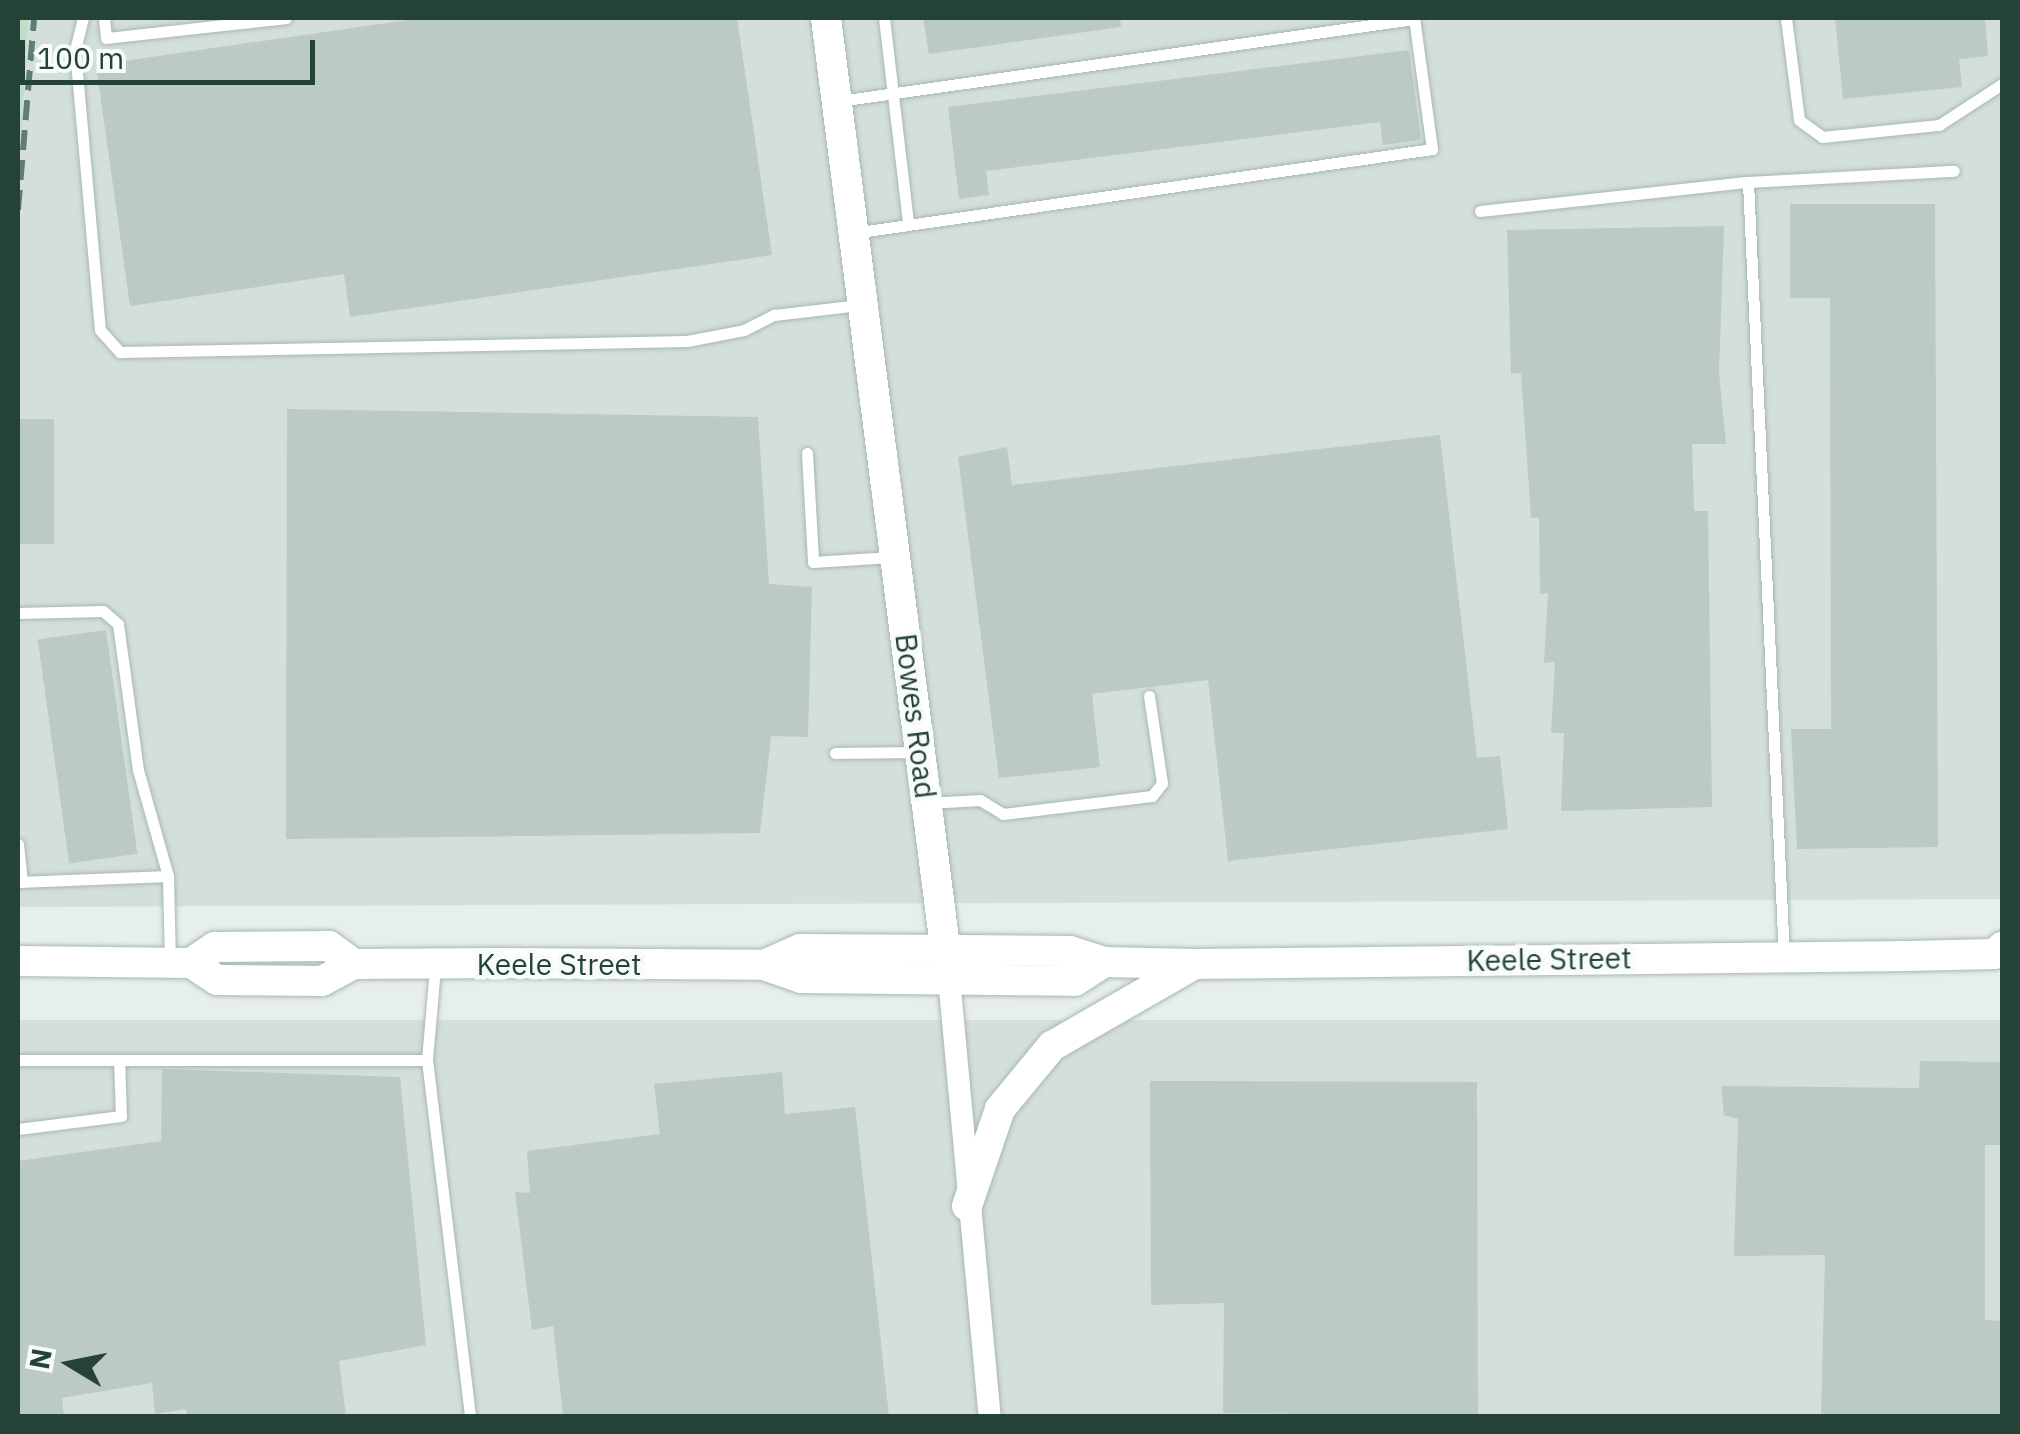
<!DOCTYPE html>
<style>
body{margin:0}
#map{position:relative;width:2020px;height:1434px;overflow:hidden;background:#e6efeb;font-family:"IBM Plex Sans",sans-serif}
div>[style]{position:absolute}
.built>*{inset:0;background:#d4dfda;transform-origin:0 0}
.green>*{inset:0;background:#bfe0c8}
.building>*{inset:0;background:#bbcac4;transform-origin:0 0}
.roads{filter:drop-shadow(0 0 2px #a8b8b2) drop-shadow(0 0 2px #a8b8b2)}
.lane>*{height:11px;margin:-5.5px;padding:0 5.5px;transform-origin:5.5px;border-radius:5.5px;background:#fff}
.street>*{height:22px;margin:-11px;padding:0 11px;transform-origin:11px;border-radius:11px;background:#fff}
.secondary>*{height:30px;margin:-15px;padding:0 15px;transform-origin:15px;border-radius:15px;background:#fff}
.rail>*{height:6px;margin-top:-3px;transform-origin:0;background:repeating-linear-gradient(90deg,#5f7d75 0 20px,transparent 0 30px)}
span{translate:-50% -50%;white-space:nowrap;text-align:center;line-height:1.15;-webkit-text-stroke:9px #f7fbf9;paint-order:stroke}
.street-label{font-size:30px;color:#24423a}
.frame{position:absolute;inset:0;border:20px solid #24423a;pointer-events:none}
.north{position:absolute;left:20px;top:1314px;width:100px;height:100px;-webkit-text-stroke:8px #f7fbf9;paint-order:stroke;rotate:280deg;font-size:28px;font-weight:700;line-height:40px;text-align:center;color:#24423a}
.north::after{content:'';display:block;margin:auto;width:35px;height:45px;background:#24423a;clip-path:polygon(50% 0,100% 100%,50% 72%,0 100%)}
.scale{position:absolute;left:20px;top:40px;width:295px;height:45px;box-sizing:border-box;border:5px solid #24423a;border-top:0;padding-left:12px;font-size:30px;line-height:35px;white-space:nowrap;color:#24423a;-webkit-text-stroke:8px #f7fbf9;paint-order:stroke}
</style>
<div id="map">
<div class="built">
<div style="clip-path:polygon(29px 18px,2002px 18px,2002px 899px,18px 907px,18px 176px)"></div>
<div style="left:2002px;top:1020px;width:396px;height:1984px;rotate:90deg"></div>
</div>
<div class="green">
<div style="clip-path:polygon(18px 18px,29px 18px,18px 177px)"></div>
</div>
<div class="building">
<div style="clip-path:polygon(421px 18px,737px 18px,772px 255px,350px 317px,344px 274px,130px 306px,96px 65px)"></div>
<div style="clip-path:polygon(923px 18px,1120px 18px,1121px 27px,929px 54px)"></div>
<div style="clip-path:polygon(1835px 18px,1985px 18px,1988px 56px,1959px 59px,1962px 87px,1843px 99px)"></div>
<div style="clip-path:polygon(1409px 50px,1421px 140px,1383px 145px,1380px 122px,986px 171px,989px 195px,959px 199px,948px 107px)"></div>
<div style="clip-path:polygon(1790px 204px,1935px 204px,1938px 847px,1797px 849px,1791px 729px,1831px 729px,1830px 298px,1790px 298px)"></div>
<div style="clip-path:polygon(1724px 226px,1719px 373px,1726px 444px,1692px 444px,1694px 511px,1708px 511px,1712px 807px,1561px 811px,1564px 733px,1551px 733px,1555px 662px,1544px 663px,1548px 593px,1540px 594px,1539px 518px,1531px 518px,1521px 373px,1511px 374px,1507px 230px)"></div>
<div style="clip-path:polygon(287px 409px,758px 417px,769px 584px,812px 587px,808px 737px,771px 736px,760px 833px,286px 839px)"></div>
<div style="left:18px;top:419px;width:36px;height:125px"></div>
<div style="clip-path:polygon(1440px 435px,1477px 758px,1500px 756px,1508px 829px,1228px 861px,1208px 680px,1092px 694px,1100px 767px,999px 778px,958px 457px,1007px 447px,1012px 485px)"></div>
<div style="left:106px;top:630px;width:226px;height:69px;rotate:82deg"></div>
<div style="clip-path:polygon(1920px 1061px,2002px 1062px,2002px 1145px,1985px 1145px,1985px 1320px,2002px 1321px,2002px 1416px,1821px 1416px,1825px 1255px,1734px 1256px,1738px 1119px,1724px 1115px,1721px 1086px,1919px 1088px)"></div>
<div style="clip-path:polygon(162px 1069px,400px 1077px,426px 1345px,339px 1361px,346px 1416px,187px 1416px,186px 1409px,155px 1414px,152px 1383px,62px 1398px,64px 1416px,18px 1416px,18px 1161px,161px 1141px)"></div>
<div style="clip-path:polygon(782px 1072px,785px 1114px,855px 1107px,889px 1416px,563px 1416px,553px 1326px,532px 1330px,515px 1192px,530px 1193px,527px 1151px,660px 1134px,654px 1084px)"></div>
<div style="clip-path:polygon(1150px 1081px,1477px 1082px,1478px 1416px,1223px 1413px,1224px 1303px,1151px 1305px)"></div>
</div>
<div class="roads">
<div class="lane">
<div style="left:83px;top:18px;width:33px;rotate:104deg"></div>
<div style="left:75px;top:50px;width:281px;rotate:84.9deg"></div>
<div style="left:100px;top:330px;width:30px;rotate:48deg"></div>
<div style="left:120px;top:352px;width:567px;rotate:-1.11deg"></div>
<div style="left:687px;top:341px;width:58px;rotate:-10.9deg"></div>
<div style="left:744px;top:330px;width:34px;rotate:-27deg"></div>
<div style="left:774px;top:315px;width:86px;rotate:-6.7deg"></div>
<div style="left:104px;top:18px;width:20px;rotate:84deg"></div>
<div style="left:106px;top:38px;width:181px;rotate:-6.3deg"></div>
<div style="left:884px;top:18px;width:205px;rotate:83.3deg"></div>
<div style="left:1786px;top:18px;width:103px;rotate:82.7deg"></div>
<div style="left:1799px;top:120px;width:29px;rotate:36deg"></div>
<div style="left:1822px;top:137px;width:118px;rotate:-5.9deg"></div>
<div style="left:1939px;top:125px;width:75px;rotate:-33.1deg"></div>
<div style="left:839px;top:101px;width:581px;rotate:-8.12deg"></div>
<div style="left:1748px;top:182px;width:206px;rotate:-3.1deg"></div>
<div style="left:1480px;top:211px;width:270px;rotate:-6.2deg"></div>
<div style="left:1748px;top:182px;width:775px;rotate:87.34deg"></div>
<div style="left:853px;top:233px;width:585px;rotate:-8.25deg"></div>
<div style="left:1432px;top:149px;width:132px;rotate:-97.8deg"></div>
<div style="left:807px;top:453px;width:109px;rotate:86.8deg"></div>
<div style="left:813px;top:562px;width:78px;rotate:-3.7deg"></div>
<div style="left:18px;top:613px;width:85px;rotate:-1.3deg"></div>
<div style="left:103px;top:611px;width:20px;rotate:41deg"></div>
<div style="left:118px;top:624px;width:147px;rotate:82.2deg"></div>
<div style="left:138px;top:770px;width:110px;rotate:74.2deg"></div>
<div style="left:835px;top:753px;width:81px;rotate:-0.7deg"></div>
<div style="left:928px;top:803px;width:52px;rotate:-3.3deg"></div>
<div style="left:980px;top:800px;width:27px;rotate:31deg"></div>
<div style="left:1003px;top:814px;width:150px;rotate:-6.9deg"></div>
<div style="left:1152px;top:796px;width:16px;rotate:-52deg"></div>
<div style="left:1162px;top:783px;width:88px;rotate:-98.5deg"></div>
<div style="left:18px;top:844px;width:38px;rotate:84deg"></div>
<div style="left:18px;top:882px;width:150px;rotate:-2.3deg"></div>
<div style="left:168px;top:876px;width:85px;rotate:88.7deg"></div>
<div style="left:435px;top:968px;width:92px;rotate:95deg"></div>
<div style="left:427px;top:1060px;width:359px;rotate:83.1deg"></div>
<div style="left:18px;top:1060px;width:409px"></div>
<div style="left:18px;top:1129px;width:104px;rotate:-7.2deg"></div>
<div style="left:121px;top:1116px;width:56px;rotate:-92deg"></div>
</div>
<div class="street">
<div style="left:949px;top:978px;width:440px;rotate:84.7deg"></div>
</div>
<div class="secondary">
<div style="left:826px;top:18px;width:968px;rotate:82.7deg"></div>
<div style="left:18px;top:961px;width:173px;rotate:0.7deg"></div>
<div style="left:191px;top:963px;width:29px;rotate:-34deg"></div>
<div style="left:215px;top:947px;width:114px;rotate:-0.5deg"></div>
<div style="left:329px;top:946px;width:31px;rotate:36deg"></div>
<div style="left:191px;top:963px;width:31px;rotate:33deg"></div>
<div style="left:217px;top:980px;width:105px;rotate:0.5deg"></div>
<div style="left:322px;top:981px;width:36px;rotate:-28deg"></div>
<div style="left:354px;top:964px;width:144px;rotate:-0.4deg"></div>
<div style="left:498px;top:963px;width:266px;rotate:0.4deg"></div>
<div style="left:764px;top:965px;width:39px;rotate:19deg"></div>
<div style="left:801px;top:978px;width:274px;rotate:0.6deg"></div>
<div style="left:1075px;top:981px;width:35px;rotate:-33deg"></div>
<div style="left:764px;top:965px;width:39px;rotate:-24deg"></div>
<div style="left:800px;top:949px;width:270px;rotate:0.4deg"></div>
<div style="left:1070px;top:951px;width:36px;rotate:18deg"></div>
<div style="left:1104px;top:962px;width:90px;rotate:1.3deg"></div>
<div style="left:1194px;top:964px;width:714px;rotate:-0.64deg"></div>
<div style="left:1908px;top:956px;width:86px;rotate:-1.3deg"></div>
<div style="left:1994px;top:954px;width:11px;rotate:-41deg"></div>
<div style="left:967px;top:1206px;width:102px;rotate:-71.2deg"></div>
<div style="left:1000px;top:1109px;width:82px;rotate:-50.5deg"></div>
<div style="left:1052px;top:1046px;width:163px;rotate:-29.9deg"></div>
</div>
</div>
<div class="rail">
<div style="left:18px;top:210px;width:193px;rotate:-85.2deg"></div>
</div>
<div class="street-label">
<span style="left:916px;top:716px;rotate:83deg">Bowes Road</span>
<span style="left:1549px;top:959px;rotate:-1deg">Keele Street</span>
<span style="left:559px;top:964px">Keele Street</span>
</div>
<div class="frame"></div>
<div class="north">N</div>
<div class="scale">100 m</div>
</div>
